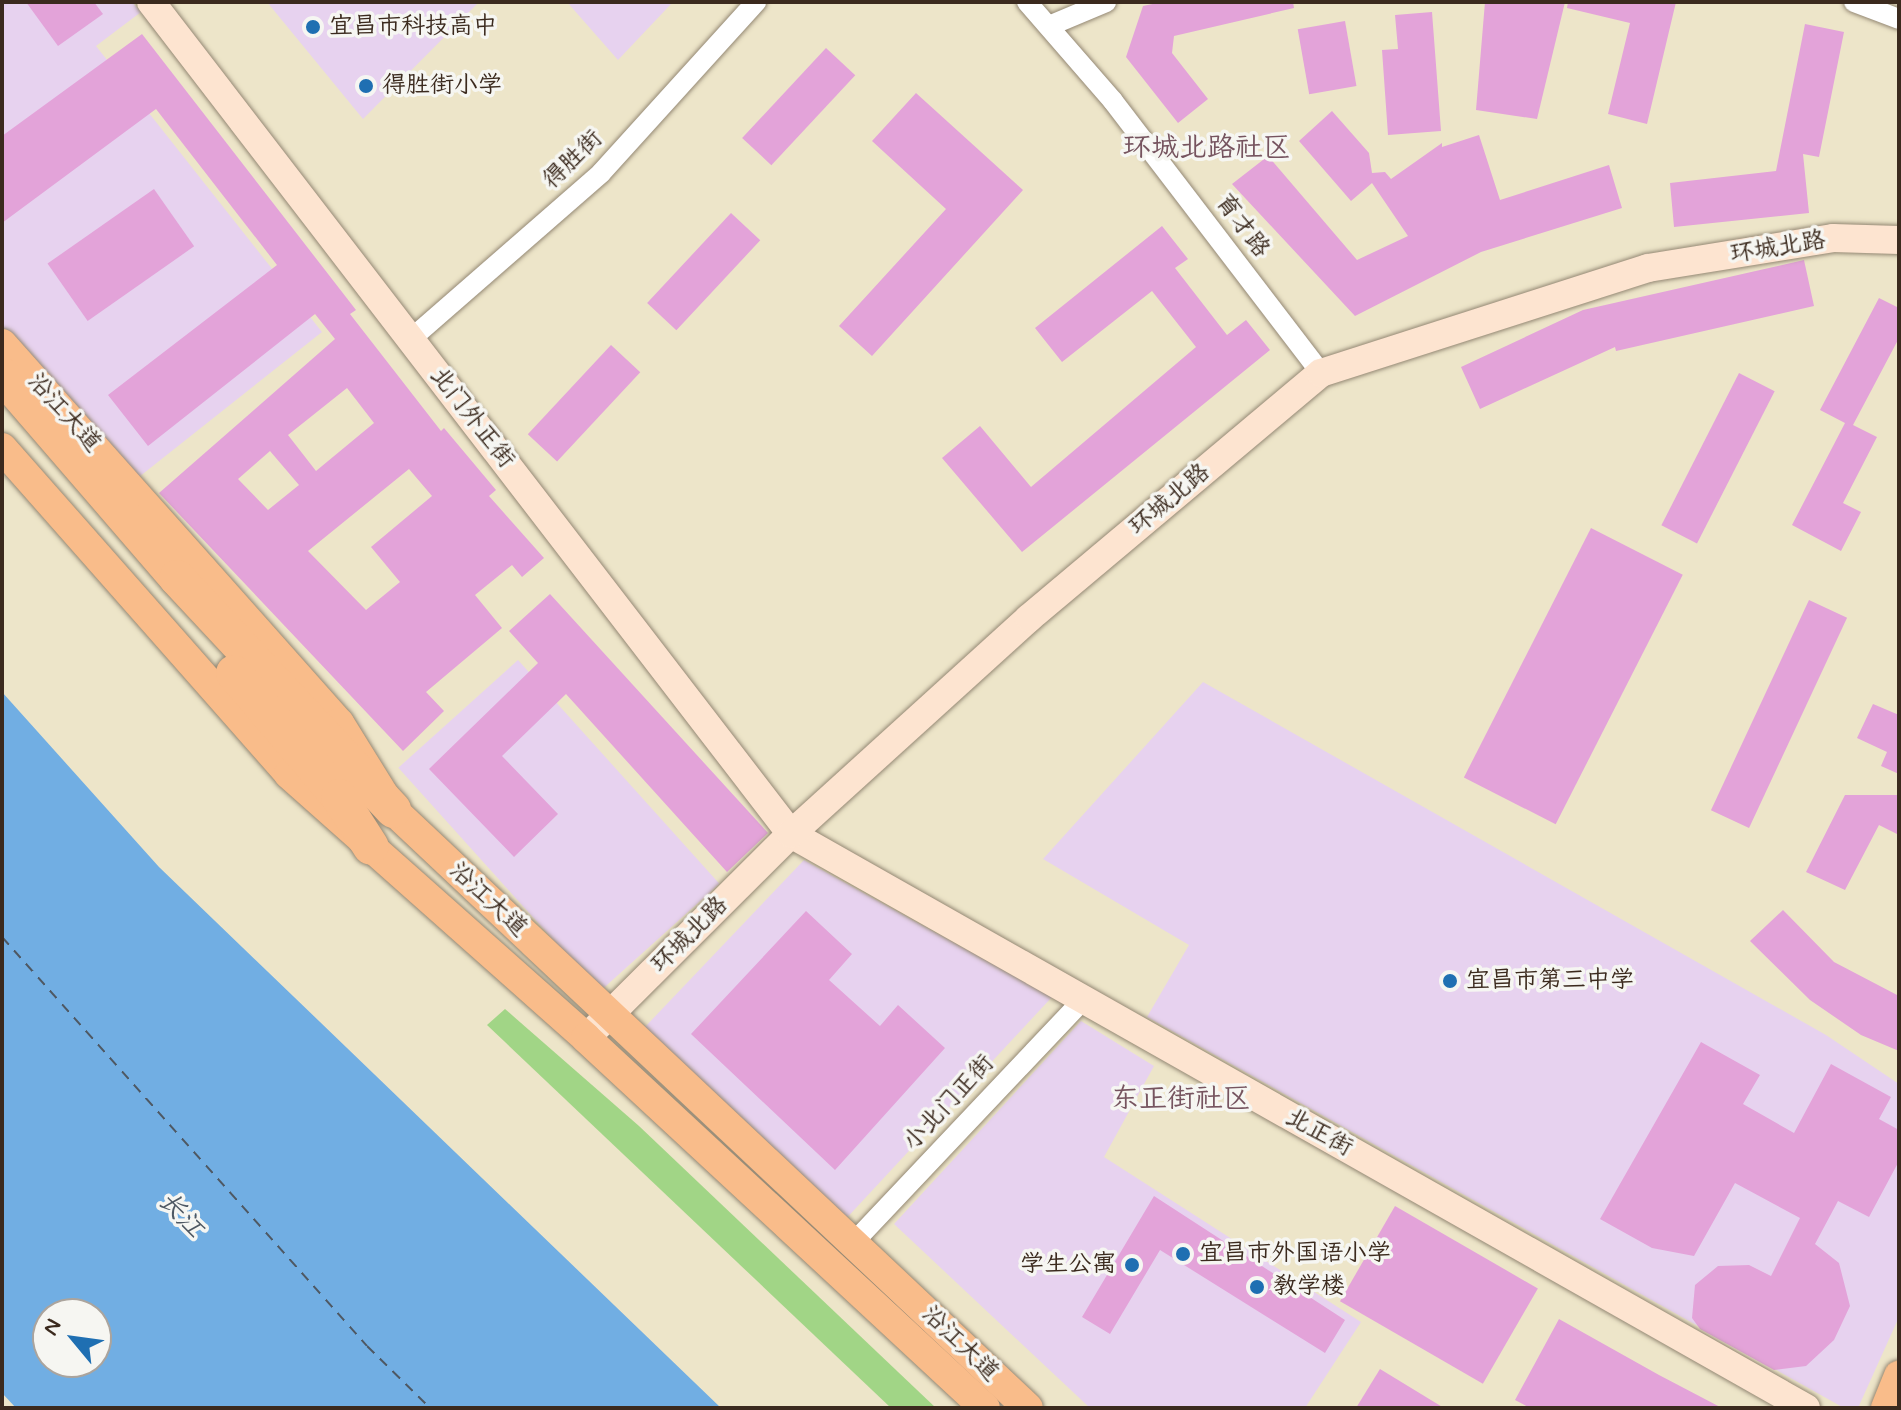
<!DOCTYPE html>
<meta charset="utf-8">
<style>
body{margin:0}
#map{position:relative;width:1901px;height:1410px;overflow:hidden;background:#ede5c9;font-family:Mynerve,"LXGW WenKai TC",sans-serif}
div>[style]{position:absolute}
.built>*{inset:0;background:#e7d2ef;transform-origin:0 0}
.green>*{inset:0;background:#a1d586}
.water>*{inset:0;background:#71aee3}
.ferry>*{height:2px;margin-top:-1px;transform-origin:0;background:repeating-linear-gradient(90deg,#4e5863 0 10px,transparent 0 18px)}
.building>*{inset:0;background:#e3a3d9;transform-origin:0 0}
.roads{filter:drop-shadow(0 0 2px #948874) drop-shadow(0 0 2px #948874)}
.street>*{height:20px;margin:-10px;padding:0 10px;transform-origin:10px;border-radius:10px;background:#fff}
.secondary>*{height:28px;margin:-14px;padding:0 14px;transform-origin:14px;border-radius:14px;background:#fde4d0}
.primary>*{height:30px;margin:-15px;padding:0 15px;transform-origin:15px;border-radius:15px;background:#f9bc8a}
.highway>*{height:36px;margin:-18px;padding:0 18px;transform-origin:18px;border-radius:18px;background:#f9bc8a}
.dots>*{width:22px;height:22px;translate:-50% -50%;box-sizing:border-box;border:4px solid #f6f6f2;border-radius:50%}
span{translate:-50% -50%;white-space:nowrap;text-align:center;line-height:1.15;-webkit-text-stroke:7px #f6f6f2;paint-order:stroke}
.poi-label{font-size:24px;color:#3b2a1e}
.left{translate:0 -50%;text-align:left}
.right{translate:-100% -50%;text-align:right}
.street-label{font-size:24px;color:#3b2a1e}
.water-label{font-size:26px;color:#4e5863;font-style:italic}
.quarter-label{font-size:28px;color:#76545f}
.frame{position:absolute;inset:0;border:4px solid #3b2a1e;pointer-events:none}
.north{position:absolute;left:32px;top:1298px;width:80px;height:80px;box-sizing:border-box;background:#f6f6f2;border:2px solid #aba49d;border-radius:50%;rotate:299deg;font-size:22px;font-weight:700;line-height:32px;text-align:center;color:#3b2a1e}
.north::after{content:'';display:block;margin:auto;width:28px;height:36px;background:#1f6fb2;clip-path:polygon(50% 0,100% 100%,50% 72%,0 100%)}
</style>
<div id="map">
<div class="built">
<div style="clip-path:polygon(2px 2px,132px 2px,141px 12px,96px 46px,322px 332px,120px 492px,2px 330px)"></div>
<div style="clip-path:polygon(267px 2px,479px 2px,363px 119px)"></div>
<div style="clip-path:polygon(567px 2px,673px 2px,618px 60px)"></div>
<div style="left:518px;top:660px;width:301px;height:161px;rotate:48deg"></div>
<div style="clip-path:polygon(1203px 682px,1826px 1035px,1899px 1084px,1899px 1317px,1858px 1408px,1844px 1408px,1147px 1017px,1189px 945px,1043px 859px)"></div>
<div style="clip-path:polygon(804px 860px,1052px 997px,842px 1223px,644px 1028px)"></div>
<div style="clip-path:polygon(1081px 1021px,1154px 1066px,1104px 1157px,1361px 1322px,1305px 1408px,1090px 1408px,894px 1224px)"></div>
</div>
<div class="green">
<div style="clip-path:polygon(505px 1009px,639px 1126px,936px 1408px,891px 1408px,487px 1025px)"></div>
</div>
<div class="water">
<div style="clip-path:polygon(evenodd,2px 692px,159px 867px,721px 1408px,16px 1408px,2px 1393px,2px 692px,48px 1314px,96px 1314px,96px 1362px,48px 1362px,48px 1314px)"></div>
</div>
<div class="ferry">
<div style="left:2px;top:937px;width:548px;rotate:48.25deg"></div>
<div style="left:367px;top:1346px;width:88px;rotate:44.5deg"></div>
</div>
<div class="building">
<div style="clip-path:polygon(26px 2px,94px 2px,103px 14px,58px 46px)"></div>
<div style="clip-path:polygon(1162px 2px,1293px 2px,1294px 8px,1174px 36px,1172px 53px,1208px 99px,1178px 123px,1126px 57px,1143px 6px)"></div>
<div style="clip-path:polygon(1485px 2px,1565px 2px,1537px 119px,1476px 110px)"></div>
<div style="clip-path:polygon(1568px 2px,1676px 2px,1647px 124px,1608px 114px,1630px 23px,1567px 8px)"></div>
<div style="clip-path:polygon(1432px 12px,1441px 131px,1388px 135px,1382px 50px,1398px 49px,1395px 15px)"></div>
<div style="left:1345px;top:21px;width:66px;height:48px;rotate:80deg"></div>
<div style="clip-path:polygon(1805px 24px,1844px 32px,1819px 157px,1803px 154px,1809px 213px,1674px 227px,1670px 183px,1776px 171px)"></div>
<div style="clip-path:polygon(evenodd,142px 34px,356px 310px,350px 314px,441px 431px,444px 428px,496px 490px,489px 496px,544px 558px,522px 577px,512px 565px,475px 595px,502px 628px,426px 692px,444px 711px,403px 751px,159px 493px,335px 339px,315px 314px,148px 446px,108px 395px,277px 265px,156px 109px,2px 223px,2px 136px,142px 34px,347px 388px,374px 423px,316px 471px,288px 435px,347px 388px,142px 34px,270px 451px,299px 485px,268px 510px,238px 479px,270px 451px,142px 34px,409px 469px,432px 496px,371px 547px,400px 582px,366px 610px,308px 551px,409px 469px)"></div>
<div style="left:826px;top:48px;width:40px;height:123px;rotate:43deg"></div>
<div style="clip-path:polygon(916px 93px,1023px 190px,872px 356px,839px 326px,946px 209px,872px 141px)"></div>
<div style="clip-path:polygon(1332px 111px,1369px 153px,1372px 173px,1385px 172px,1391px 179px,1442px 143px,1442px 147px,1479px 135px,1500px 200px,1609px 165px,1622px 208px,1481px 252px,1355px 316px,1232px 184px,1268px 156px,1357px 260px,1408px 236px,1372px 183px,1351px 201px,1299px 141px)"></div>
<div style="left:154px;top:189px;width:70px;height:130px;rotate:55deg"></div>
<div style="left:731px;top:213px;width:40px;height:123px;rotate:43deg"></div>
<div style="clip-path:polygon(1162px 226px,1188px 259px,1175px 268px,1227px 335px,1246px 320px,1270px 350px,1022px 552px,942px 458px,980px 426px,1031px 487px,1196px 347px,1152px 291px,1062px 362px,1035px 328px)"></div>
<div style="clip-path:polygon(1804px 260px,1814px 306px,1616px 351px,1615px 347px,1480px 409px,1461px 367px,1583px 310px)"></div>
<div style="clip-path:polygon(1879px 298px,1899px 308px,1899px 338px,1853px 425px,1877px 437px,1843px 503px,1861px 512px,1841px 551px,1792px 525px,1845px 423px,1820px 410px)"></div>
<div style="left:611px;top:345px;width:40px;height:122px;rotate:43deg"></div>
<div style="left:1739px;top:373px;width:40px;height:171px;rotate:27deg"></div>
<div style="left:1591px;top:528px;width:103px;height:280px;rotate:27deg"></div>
<div style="clip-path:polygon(550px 594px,768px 833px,727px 872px,566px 694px,502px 756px,558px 814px,514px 857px,429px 769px,538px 663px,509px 631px)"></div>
<div style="left:1809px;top:600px;width:42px;height:232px;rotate:25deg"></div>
<div style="clip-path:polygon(1873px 704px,1899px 715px,1899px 774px,1881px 766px,1887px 752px,1857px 738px)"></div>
<div style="clip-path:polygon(1845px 795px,1899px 795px,1899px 835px,1879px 825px,1845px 890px,1806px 872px)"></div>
<div style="clip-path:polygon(1783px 910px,1834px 962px,1899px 996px,1899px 1051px,1861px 1035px,1810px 1000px,1750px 941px)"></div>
<div style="clip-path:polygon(806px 911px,852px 954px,829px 980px,880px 1026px,898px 1005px,945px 1048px,835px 1170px,691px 1034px)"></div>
<div style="clip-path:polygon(1701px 1042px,1760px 1075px,1743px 1104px,1794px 1133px,1831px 1064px,1891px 1097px,1879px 1119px,1899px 1130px,1899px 1161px,1869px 1217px,1838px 1201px,1815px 1244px,1839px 1263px,1850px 1306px,1834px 1340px,1806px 1366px,1774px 1370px,1700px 1329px,1692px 1318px,1695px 1285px,1718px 1266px,1749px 1265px,1771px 1276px,1800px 1218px,1735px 1183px,1694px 1256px,1652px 1248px,1600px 1219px)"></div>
<div style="clip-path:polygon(1154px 1196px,1345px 1320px,1325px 1353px,1160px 1250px,1110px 1334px,1082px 1317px)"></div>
<div style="left:1395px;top:1206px;width:165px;height:110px;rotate:30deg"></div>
<div style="clip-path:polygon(1559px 1319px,1659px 1375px,1722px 1408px,1530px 1408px,1515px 1400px)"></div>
<div style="clip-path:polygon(1380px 1369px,1444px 1408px,1356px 1408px)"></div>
</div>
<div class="roads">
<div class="street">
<div style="left:1027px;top:2px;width:131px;rotate:49deg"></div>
<div style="left:1113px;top:101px;width:342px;rotate:52.6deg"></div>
<div style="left:1854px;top:2px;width:48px;rotate:20.7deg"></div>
<div style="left:1049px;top:26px;width:62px;rotate:-22.8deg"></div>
<div style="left:411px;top:339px;width:252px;rotate:-41.1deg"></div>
<div style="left:601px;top:173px;width:231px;rotate:-47.8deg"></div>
<div style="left:854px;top:1242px;width:333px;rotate:-46.6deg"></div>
</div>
<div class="secondary">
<div style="left:151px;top:2px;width:1050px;rotate:52.43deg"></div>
<div style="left:791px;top:834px;width:1166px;rotate:29.49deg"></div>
<div style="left:586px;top:1038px;width:289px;rotate:-44.9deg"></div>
<div style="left:791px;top:834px;width:321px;rotate:-42.2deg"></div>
<div style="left:1029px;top:618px;width:381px;rotate:-40deg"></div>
<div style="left:1321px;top:373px;width:343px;rotate:-17.8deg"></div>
<div style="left:1648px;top:268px;width:187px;rotate:-9.2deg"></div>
<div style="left:1833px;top:238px;width:66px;rotate:1.7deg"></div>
</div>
<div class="primary">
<div style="left:2px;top:344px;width:507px;rotate:48.36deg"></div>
<div style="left:339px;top:723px;width:102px;rotate:58.2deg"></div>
<div style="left:393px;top:810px;width:872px;rotate:43.28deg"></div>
<div style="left:2px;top:448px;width:434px;rotate:48.6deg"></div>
<div style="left:289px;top:774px;width:397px;rotate:41.6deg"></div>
<div style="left:586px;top:1038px;width:544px;rotate:42.84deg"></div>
<div style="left:1886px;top:1408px;width:35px;rotate:-68deg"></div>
</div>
<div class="highway">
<div style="left:2px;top:375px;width:268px;rotate:49.2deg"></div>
<div style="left:177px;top:578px;width:317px;rotate:47deg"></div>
<div style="left:234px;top:673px;width:162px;rotate:49.7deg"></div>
<div style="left:339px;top:797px;width:59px;rotate:57.4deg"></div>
</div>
</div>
<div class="dots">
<div style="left:313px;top:27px;background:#1f6fb2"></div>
<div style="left:366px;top:86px;background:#1f6fb2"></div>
<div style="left:1450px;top:981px;background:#1f6fb2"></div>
<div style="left:1183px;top:1254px;background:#1f6fb2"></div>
<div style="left:1132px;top:1265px;background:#1f6fb2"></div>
<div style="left:1257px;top:1287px;background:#1f6fb2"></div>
</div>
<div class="poi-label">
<span class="left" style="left:329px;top:27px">宜昌市科技高中</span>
<span class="left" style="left:382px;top:86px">得胜街小学</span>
<span class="left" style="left:1466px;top:981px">宜昌市第三中学</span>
<span class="left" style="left:1199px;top:1254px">宜昌市外国语小学</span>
<span class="right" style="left:1116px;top:1265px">学生公寓</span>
<span class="left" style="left:1273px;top:1287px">教学楼</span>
</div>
<div class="street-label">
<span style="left:573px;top:160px;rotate:-44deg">得胜街</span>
<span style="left:1242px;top:226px;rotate:53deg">育才路</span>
<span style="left:1778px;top:248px;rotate:-9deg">环城北路</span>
<span style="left:64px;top:413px;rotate:48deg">沿江大道</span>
<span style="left:472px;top:418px;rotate:52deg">北门外正街</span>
<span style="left:1170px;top:500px;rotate:-40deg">环城北路</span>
<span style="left:488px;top:900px;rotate:43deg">沿江大道</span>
<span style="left:690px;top:935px;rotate:-45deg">环城北路</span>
<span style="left:949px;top:1103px;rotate:-47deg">小北门正街</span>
<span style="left:1319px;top:1133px;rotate:29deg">北正街</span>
<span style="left:960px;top:1344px;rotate:44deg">沿江大道</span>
</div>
<div class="water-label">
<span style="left:180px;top:1216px;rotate:47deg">长江</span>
</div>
<div class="quarter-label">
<span style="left:1207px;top:149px">环城北路社区</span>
<span style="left:1181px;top:1100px">东正街社区</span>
</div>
<div class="frame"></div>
<div class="north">N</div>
</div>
